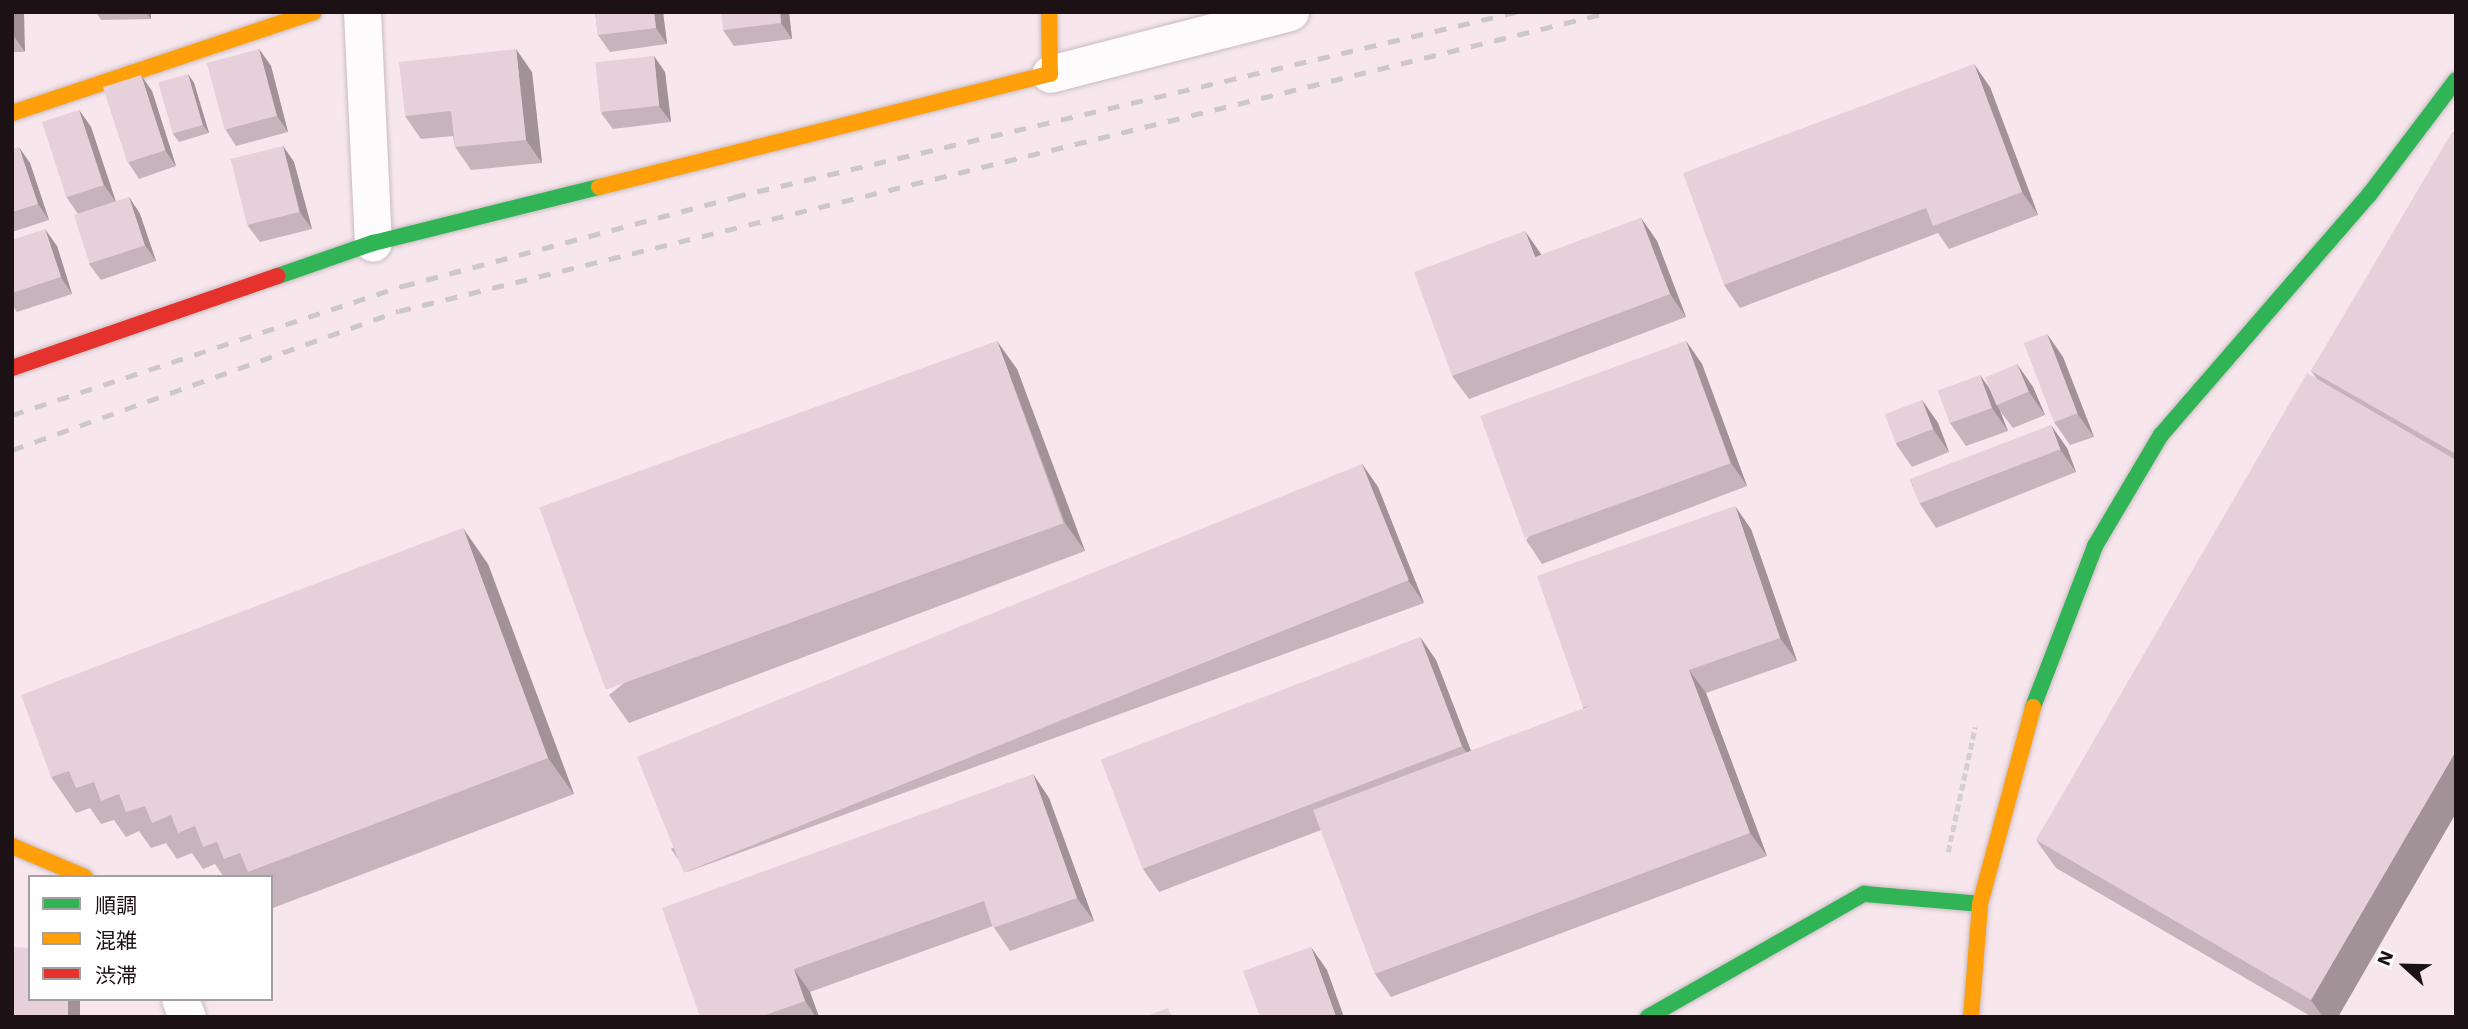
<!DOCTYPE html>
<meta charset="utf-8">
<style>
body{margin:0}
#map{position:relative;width:2468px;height:1029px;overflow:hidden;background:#f7e7ed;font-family:"Work Sans","Noto Sans JP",sans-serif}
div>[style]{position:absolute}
.path>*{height:4.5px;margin-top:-2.25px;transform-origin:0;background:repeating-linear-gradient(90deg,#d4d0d2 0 7px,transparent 0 10.5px)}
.roads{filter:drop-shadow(0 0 2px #c9bbc0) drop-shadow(0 0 2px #c9bbc0)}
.street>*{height:37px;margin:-18.5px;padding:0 18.5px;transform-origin:18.5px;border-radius:18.5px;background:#fefbfc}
.fast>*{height:16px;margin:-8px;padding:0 8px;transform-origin:8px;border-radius:8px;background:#30b455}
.slow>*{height:16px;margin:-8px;padding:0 8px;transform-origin:8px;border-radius:8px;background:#ff9f0a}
.jam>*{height:16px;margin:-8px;padding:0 8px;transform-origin:8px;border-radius:8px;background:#e5322d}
.rail>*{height:5px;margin-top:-2.5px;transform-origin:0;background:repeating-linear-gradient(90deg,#ccc8c9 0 12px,transparent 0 24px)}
.wall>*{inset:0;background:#c6b3bb;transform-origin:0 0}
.shaded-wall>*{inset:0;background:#a19298;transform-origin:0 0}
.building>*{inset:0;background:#e6d0d9;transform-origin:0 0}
span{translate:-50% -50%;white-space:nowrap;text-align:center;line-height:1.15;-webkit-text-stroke:5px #fff;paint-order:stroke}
.frame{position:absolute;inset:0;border:14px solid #1c1115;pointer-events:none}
.legend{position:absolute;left:28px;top:875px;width:245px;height:126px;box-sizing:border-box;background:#fff;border:2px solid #a4a0a1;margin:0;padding:9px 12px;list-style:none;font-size:21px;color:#1c1115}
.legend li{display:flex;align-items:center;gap:14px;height:35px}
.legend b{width:35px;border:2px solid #a4a0a1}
.north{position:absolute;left:2370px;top:931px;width:70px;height:70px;-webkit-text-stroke:5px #fff;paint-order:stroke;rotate:292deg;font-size:19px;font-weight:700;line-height:28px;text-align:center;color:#1c1115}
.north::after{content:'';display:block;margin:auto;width:24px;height:32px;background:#1c1115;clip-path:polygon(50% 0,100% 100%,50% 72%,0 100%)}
</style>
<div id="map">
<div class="path">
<div style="left:1948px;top:852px;width:128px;rotate:-77.8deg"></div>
</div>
<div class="roads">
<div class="street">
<div style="left:362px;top:12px;width:231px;rotate:87.3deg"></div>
<div style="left:1050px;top:74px;width:248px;rotate:-14.5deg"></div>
<div style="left:180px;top:999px;width:19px;rotate:69deg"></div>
</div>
<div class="fast">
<div style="left:278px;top:276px;width:101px;rotate:-19.2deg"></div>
<div style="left:373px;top:243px;width:233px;rotate:-13.9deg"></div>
<div style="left:2033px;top:707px;width:173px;rotate:-68.9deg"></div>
<div style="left:2095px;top:546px;width:129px;rotate:-59.3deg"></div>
<div style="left:2161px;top:435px;width:318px;rotate:-49.1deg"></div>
<div style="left:2369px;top:195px;width:144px;rotate:-52.9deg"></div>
<div style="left:1648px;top:1017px;width:249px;rotate:-29.7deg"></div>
<div style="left:1864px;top:894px;width:116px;rotate:4.9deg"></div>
</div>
<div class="slow">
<div style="left:12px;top:113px;width:318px;rotate:-18.5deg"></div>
<div style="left:599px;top:187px;width:465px;rotate:-14.1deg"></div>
<div style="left:1050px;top:74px;width:62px;rotate:-90.9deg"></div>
<div style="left:12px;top:846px;width:79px;rotate:23deg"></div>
<div style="left:1971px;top:1017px;width:113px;rotate:-85.4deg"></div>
<div style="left:1980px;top:904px;width:204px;rotate:-74.9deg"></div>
</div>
<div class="jam">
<div style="left:12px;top:368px;width:281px;rotate:-19.1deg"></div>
</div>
</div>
<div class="rail">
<div style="left:12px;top:415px;width:412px;rotate:-18.3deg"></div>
<div style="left:403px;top:286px;width:343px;rotate:-15deg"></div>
<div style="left:734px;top:197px;width:804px;rotate:-13.31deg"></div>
<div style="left:12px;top:450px;width:411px;rotate:-19.8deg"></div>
<div style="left:399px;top:311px;width:1247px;rotate:-13.87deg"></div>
</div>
<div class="wall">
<div style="left:12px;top:12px;width:12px;height:40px"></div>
<div style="clip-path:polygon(96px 12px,151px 12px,151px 19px,101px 20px)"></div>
<div style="clip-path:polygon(595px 12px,663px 12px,667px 44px,610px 52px,598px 35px)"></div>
<div style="clip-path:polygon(789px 12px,792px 39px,734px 46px,723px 30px)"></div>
<div style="clip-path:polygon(259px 49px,271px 66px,288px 132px,236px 146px,225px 129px)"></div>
<div style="clip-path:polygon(532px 72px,542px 163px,471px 170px,455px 147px,453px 136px,421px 139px,405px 116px)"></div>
<div style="clip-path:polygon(665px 72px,671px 122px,613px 129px,601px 113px)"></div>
<div style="clip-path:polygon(188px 74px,194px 83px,209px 133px,179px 142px,173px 134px)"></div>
<div style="clip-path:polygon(1990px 87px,2038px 215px,1949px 249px,1938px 233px,1740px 308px,1724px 285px)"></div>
<div style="clip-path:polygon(152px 91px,176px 166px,139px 179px,128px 162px)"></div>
<div style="clip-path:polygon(79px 110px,91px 127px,116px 202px,78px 214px,67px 198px)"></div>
<div style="clip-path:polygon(2456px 132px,2456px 813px,2338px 1017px,2312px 1017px,2056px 868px,2036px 840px,2317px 379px,2311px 371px)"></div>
<div style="clip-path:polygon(283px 146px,294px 162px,312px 229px,260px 242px,248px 226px)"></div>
<div style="clip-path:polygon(12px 149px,30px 163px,49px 220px,12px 232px)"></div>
<div style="clip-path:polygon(129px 197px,140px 214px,156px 261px,101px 280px,89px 264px)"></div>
<div style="clip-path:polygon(1641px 218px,1657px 241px,1686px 317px,1469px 399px,1452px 376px,1542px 255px)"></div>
<div style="clip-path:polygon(12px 240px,57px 246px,72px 294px,17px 312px,12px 305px)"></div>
<div style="clip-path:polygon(2047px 334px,2063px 357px,2094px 437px,2070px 445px,2054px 422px)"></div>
<div style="clip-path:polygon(1686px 341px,1702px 364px,1747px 486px,1542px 564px,1526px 540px)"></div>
<div style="clip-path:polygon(2017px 364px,2033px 387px,2045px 415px,2013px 428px,2000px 411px,2008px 431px,1966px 446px,1950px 423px,1980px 375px,1990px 390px)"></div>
<div style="clip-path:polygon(1017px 369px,1085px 551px,629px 723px,609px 695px)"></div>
<div style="clip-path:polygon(1922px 400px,1938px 423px,1949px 452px,1912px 467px,1896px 444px)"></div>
<div style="clip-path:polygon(2067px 448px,2076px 472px,1936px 528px,1920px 504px,1910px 480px)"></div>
<div style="clip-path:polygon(1362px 464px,1378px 487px,1424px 603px,687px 872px,671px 849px)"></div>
<div style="clip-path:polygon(1751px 529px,1797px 661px,1706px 693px,1767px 856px,1391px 997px,1375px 974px,1321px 830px,1159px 892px,1143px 869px,1420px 637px,1436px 660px,1471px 751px,1583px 709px,1583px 707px)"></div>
<div style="clip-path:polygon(488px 564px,574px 794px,273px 908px,271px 905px,271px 877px,224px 877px,215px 864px,203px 869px,192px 853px,177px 859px,166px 843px,151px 848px,139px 831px,126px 837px,114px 820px,101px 824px,90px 808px,76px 813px,51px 777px)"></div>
<div style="clip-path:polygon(1033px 774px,1049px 798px,1094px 921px,1010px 951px,993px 926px,810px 992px,819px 1017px,700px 1017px)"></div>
</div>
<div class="shaded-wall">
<div style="clip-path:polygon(13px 12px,24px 12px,25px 52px,13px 35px)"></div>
<div style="clip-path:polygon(146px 12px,151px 12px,151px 19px)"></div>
<div style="clip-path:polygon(654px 12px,663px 12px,667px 44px,656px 28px)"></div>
<div style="clip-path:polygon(780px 12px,789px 12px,792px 39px,781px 23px)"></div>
<div style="clip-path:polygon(259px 49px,271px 66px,288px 132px,277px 116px)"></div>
<div style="clip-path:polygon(516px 49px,532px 72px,542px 163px,526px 140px)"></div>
<div style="clip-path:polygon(654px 56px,665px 72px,671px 122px,659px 106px)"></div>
<div style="clip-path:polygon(1974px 64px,1990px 87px,2038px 215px,2022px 192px)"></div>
<div style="clip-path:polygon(188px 74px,194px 83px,209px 133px,203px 125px)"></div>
<div style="clip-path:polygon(141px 75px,152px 91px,176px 166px,165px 150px)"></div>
<div style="clip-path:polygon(79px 110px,91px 127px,116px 202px,104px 185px)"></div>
<div style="clip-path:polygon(283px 146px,294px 162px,312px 229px,300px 212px)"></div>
<div style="clip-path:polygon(19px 147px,30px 163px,49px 220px,38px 204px)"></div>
<div style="clip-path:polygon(129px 197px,140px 214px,156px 261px,145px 245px)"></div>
<div style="clip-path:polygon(1641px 218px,1657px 241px,1686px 317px,1670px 294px)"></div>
<div style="clip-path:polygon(45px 229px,57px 246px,72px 294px,61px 277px)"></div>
<div style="clip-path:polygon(1525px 231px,1541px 254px,1551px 280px,1535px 257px)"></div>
<div style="clip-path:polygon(2047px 334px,2063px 357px,2094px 437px,2077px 413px)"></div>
<div style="clip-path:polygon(997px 341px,1017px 369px,1085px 551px,1065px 523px)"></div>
<div style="clip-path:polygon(1686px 341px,1702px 364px,1747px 486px,1731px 463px)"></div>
<div style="clip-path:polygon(2017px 364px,2033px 387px,2045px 415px,2029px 392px)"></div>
<div style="clip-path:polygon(1980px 375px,1996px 398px,1997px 405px,2000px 411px,2008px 431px,1992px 408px)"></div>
<div style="clip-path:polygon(1922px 400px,1938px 423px,1949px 452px,1933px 429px)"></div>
<div style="clip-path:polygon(2051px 425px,2067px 448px,2076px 472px,2060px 449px)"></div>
<div style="clip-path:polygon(1362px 464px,1378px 487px,1424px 603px,1408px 580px)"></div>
<div style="clip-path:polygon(1735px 506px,1751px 529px,1797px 661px,1780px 638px)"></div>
<div style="clip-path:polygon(463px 528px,488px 564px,574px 794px,548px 758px)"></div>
<div style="clip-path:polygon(1420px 637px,1436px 660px,1478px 769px,1462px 746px)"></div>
<div style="clip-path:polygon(1689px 670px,1706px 693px,1767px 856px,1750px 833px)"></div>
<div style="clip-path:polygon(2456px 751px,2456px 813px,2338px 1017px,2323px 1017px,2311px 1000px)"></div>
<div style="clip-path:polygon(1033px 774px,1049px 798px,1094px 921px,1077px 898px)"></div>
<div style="clip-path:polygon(1311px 947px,1327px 970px,1344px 1017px,1336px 1017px)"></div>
<div style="clip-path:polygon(794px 969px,810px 992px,819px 1017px,816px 1017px,805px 1001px)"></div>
<div style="left:68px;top:999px;width:12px;height:18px"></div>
</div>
<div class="building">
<div style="clip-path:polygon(12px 12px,13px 35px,12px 35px)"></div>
<div style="clip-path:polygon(595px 12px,654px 12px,656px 28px,598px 35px)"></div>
<div style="clip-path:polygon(721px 12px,780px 12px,781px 23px,723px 30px)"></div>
<div style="left:259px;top:49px;width:69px;height:54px;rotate:75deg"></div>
<div style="clip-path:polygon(516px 49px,526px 140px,455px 147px,451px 111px,405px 116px,399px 62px)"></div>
<div style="left:654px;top:56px;width:50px;height:59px;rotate:84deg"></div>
<div style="clip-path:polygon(1974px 64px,2022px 192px,1933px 226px,1926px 208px,1724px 285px,1683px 173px)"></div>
<div style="left:188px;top:74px;width:53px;height:31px;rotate:74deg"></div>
<div style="left:141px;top:75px;width:79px;height:40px;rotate:72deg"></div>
<div style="left:79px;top:110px;width:79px;height:39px;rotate:72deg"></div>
<div style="clip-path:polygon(2452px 132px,2456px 132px,2456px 454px,2311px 371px)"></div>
<div style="left:283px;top:146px;width:68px;height:54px;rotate:76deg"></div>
<div style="clip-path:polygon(19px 147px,38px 204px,12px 212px,12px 149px)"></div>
<div style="left:129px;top:197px;width:51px;height:58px;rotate:72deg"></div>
<div style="clip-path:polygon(1641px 218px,1670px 294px,1452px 376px,1414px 272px,1525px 231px,1535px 257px)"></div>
<div style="clip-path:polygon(45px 229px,61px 277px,12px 293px,12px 240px)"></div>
<div style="left:2047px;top:334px;width:85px;height:25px;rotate:69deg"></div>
<div style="left:997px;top:341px;width:194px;height:487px;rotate:70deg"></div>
<div style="left:1686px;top:341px;width:130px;height:219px;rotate:70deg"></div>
<div style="left:2017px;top:364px;width:30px;height:35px;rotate:67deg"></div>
<div style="clip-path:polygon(2307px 373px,2456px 460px,2456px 751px,2311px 1000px,2036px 840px)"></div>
<div style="left:1980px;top:375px;width:35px;height:45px;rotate:70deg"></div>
<div style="left:1922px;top:400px;width:31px;height:40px;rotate:69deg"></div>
<div style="left:2051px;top:425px;width:26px;height:151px;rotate:69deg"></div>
<div style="left:1362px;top:464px;width:125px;height:782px;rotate:68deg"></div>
<div style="clip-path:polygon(1735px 506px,1780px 638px,1689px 670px,1750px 833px,1375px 974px,1313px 810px,1590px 706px,1583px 707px,1537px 576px)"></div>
<div style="clip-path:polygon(463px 528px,548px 758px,248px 872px,240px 853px,224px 859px,217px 842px,203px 847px,195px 826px,178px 833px,171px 815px,152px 823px,145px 806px,126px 812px,119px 794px,101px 801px,94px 782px,76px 788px,69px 771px,51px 777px,21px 695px)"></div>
<div style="left:1420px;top:637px;width:117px;height:342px;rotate:69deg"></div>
<div style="clip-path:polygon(1033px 774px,1077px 898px,993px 928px,984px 901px,794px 969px,805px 1001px,760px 1017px,700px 1017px,662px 908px)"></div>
<div style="clip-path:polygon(12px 947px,30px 948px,30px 999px,68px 999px,68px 1017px,12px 1017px)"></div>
<div style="clip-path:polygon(1311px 947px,1336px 1017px,1260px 1017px,1243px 971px)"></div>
<div style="clip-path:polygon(1168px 1008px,1172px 1017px,1144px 1017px)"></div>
</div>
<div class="frame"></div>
<ul class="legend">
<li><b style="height:9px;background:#30b455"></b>順調</li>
<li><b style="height:9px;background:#ff9f0a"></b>混雑</li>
<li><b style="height:9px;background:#e5322d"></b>渋滞</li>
</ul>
<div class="north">N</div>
</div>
